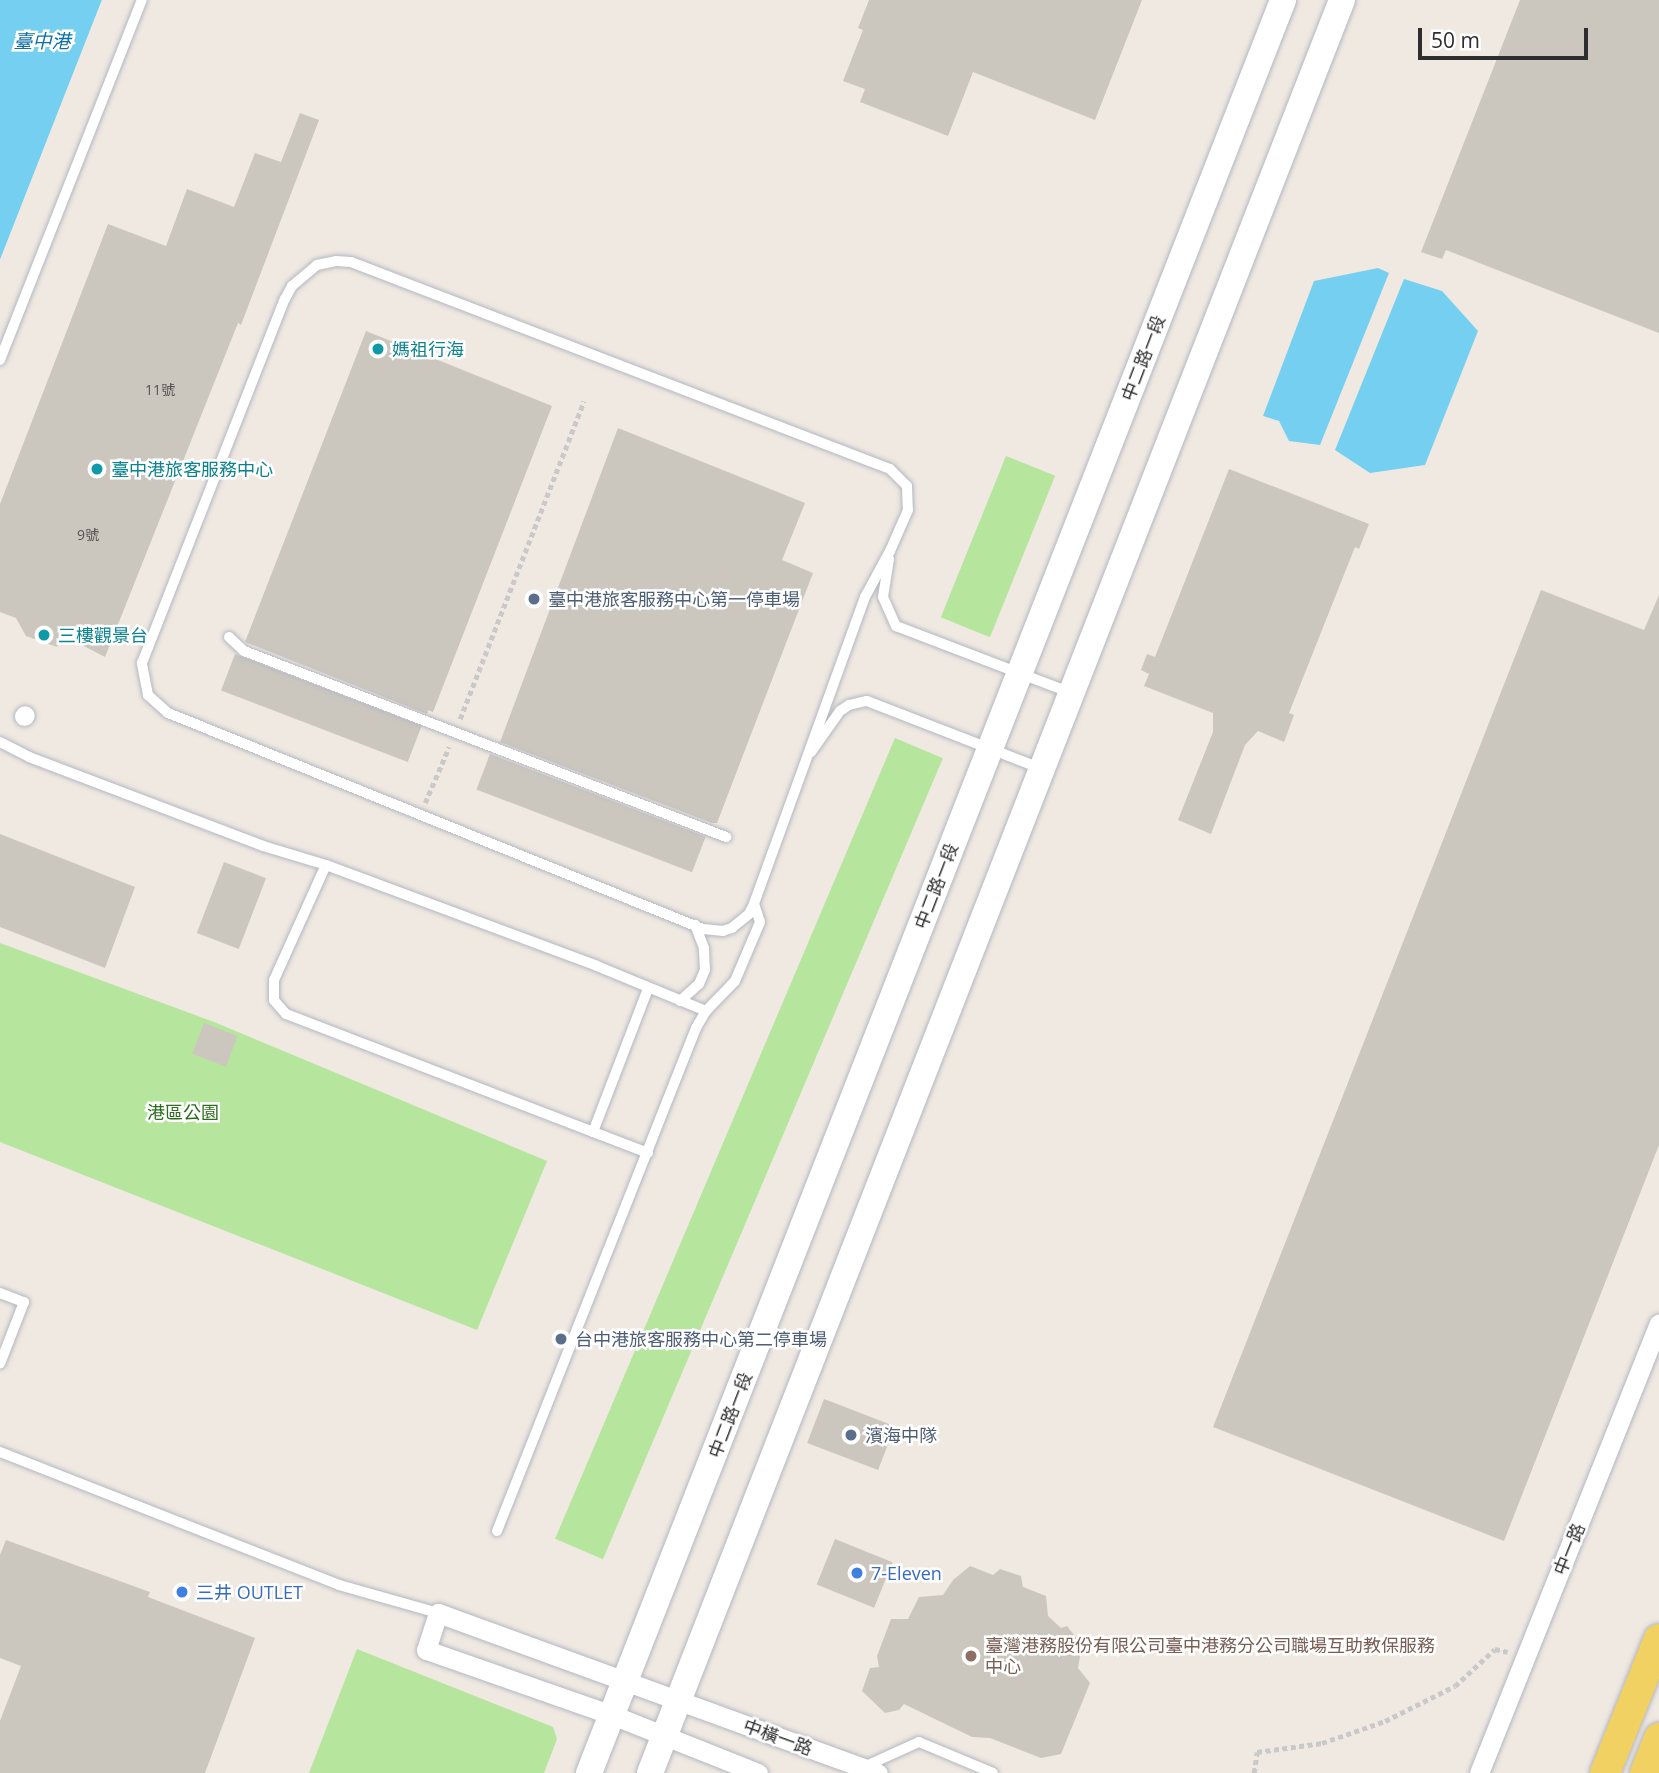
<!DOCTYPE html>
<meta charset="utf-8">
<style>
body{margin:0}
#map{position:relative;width:1659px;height:1773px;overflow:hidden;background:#efe9e1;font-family:"Open Sans","Noto Sans TC",sans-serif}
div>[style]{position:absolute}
.green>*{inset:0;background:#b6e59e;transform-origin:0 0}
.water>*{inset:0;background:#75cff0}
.pier>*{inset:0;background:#efe9e1}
.building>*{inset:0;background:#cbc7bf;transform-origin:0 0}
.path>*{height:4.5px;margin-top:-2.25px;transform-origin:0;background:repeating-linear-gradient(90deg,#c9c9c9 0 5px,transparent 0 8.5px)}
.roads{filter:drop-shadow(0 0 2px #b4b7c1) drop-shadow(0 0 2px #b4b7c1)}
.lane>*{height:10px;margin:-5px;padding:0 5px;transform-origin:5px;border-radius:5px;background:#fff}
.street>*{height:19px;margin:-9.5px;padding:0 9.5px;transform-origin:9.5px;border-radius:9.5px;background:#fff}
.secondary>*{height:26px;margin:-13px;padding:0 13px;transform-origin:13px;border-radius:13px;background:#fff}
.primary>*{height:30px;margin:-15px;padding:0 15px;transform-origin:15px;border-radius:15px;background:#f2d163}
.dots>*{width:19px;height:19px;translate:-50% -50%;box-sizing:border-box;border:4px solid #fff;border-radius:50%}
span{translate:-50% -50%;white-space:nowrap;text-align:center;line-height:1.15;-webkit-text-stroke:5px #fff;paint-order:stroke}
.number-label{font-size:14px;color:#555452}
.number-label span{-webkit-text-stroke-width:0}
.culture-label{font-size:18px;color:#0d838f}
.left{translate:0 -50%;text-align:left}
.street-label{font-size:18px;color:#2e2e2e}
.service-label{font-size:18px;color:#4e5e75}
.park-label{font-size:18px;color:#2c6e1b}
.shop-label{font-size:18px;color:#366cbe}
.education-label{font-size:18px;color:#785e54}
.water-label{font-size:19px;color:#0d6fa3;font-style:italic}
.scale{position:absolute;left:1418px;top:28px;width:170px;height:32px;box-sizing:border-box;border:4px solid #2e2e2e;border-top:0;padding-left:9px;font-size:21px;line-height:24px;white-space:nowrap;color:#2e2e2e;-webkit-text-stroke:5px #fff;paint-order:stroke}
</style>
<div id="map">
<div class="green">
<div style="left:1006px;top:456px;width:53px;height:174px;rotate:22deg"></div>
<div style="left:895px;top:738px;width:52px;height:870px;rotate:23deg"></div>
<div style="clip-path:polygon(0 943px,214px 1022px,547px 1161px,477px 1330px,0 1142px)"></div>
<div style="clip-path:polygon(357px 1649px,553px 1727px,557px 1739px,544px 1773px,309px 1773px)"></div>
</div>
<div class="water">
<div style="clip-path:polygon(0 0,102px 0,0 260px)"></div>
<div style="clip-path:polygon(1378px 268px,1389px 273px,1320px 445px,1289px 441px,1279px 421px,1263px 416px,1314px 281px)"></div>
<div style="clip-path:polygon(1404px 279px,1442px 291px,1478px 331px,1425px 465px,1370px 473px,1335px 450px)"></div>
</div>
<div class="pier">
<div style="clip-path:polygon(102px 0,105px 1px,0 264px,0 260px)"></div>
</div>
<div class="building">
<div style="clip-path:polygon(869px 0,1142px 0,1095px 120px,973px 72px,948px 136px,860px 102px,865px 89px,843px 81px,863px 30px,858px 28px)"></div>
<div style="clip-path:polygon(1520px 0,1659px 0,1659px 333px,1446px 250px,1442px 259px,1421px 252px)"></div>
<div style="clip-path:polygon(300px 113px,319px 120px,241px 325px,238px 323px,105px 657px,61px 634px,57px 647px,26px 636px,16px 618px,0 612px,0 504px,108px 224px,166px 246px,187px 189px,234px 207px,255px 153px,281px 162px)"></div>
<div style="clip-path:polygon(366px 331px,552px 406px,433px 712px,428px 710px,427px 714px,245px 642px)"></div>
<div style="clip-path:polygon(618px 428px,805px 503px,782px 560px,813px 573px,717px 823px,712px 823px,500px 742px)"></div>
<div style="clip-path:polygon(1229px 469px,1369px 524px,1359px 549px,1355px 547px,1289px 713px,1294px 715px,1284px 742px,1258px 731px,1245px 745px,1211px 834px,1178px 820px,1213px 732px,1213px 713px,1144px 686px,1149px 674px,1141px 670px,1147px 654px,1155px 657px)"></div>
<div style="clip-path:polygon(1541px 590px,1644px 630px,1659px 595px,1659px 1145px,1504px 1541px,1213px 1427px)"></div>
<div style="left:235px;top:654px;width:200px;height:39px;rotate:21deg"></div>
<div style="left:490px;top:754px;width:231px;height:38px;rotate:21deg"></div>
<div style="clip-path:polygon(0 834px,135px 887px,105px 968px,0 927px)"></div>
<div style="left:224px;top:862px;width:45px;height:76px;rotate:21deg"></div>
<div style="left:204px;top:1023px;width:36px;height:33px;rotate:21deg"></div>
<div style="left:824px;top:1399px;width:76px;height:47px;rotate:21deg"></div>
<div style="left:835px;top:1539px;width:62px;height:49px;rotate:22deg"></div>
<div style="clip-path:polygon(6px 1540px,150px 1592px,148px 1597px,255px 1638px,205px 1773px,0 1773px,0 1721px,21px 1666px,0 1658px,0 1555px)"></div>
<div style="clip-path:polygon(970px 1566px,993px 1575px,1000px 1569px,1021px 1576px,1023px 1587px,1046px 1596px,1048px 1616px,1061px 1628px,1067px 1626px,1082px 1645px,1078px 1668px,1090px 1683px,1061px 1754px,1041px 1758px,990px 1738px,972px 1737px,904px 1704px,899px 1710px,885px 1713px,862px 1691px,870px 1668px,879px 1667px,877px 1656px,891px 1619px,908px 1619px,919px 1597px,943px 1595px,953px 1580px)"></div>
</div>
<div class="path">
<div style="left:460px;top:719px;width:341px;rotate:-68.7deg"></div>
<div style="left:425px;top:803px;width:61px;rotate:-66.8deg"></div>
<div style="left:1254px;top:1773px;width:21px;rotate:-82deg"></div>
<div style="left:1257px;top:1752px;width:66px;rotate:-7.9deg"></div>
<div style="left:1322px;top:1743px;width:67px;rotate:-19.2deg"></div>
<div style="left:1385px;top:1721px;width:78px;rotate:-26.6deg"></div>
<div style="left:1455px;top:1686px;width:54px;rotate:-42.8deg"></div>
<div style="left:1495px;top:1649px;width:13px;rotate:13deg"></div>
</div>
<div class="roads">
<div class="lane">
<div style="left:336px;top:261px;width:15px;rotate:4deg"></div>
<div style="left:351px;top:262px;width:577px;rotate:21.01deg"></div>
<div style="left:890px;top:469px;width:24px;rotate:45deg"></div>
<div style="left:907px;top:486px;width:24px;rotate:88deg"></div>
<div style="left:908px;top:510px;width:45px;rotate:113.7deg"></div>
<div style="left:890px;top:551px;width:52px;rotate:118.5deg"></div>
<div style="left:865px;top:597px;width:326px;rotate:109.9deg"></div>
<div style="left:754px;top:904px;width:11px;rotate:117deg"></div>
<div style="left:749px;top:914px;width:22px;rotate:141deg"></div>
<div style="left:732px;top:928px;width:9px;rotate:162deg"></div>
<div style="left:723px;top:931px;width:20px;rotate:-174deg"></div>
<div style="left:703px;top:929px;width:577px;rotate:-158.01deg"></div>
<div style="left:168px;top:713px;width:27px;rotate:-138deg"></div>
<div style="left:148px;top:695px;width:33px;rotate:-101deg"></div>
<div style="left:142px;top:663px;width:391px;rotate:-68.6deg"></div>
<div style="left:285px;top:299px;width:15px;rotate:-62deg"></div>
<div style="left:292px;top:286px;width:33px;rotate:-40deg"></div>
<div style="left:317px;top:265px;width:19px;rotate:-12deg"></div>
<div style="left:0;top:360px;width:387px;rotate:-68.5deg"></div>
<div style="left:889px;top:559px;width:38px;rotate:99deg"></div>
<div style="left:883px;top:597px;width:32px;rotate:66deg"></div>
<div style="left:896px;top:626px;width:187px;rotate:20.9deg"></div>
<div style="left:229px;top:637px;width:21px;rotate:43deg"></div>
<div style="left:244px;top:651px;width:517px;rotate:21.1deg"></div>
<div style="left:0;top:742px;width:33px;rotate:27deg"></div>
<div style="left:29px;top:757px;width:250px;rotate:20.8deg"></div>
<div style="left:263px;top:846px;width:66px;rotate:16.8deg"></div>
<div style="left:811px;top:752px;width:50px;rotate:-54.7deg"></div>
<div style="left:840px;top:711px;width:11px;rotate:-34deg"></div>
<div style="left:849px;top:705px;width:18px;rotate:-13deg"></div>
<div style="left:867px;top:701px;width:186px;rotate:21.2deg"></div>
<div style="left:680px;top:1001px;width:25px;rotate:-42deg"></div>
<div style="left:699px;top:984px;width:15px;rotate:-67deg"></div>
<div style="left:705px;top:970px;width:22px;rotate:-93deg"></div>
<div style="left:704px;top:948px;width:25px;rotate:-111deg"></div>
<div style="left:593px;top:1132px;width:153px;rotate:-69deg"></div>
<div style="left:648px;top:1153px;width:388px;rotate:-159deg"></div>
<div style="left:286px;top:1014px;width:18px;rotate:-131deg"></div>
<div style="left:274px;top:1000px;width:20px;rotate:-90deg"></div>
<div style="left:274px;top:980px;width:126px;rotate:-65.7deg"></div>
<div style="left:326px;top:865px;width:289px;rotate:20.4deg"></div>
<div style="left:597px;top:966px;width:118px;rotate:22.4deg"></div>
<div style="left:0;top:1293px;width:26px;rotate:21deg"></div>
<div style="left:24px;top:1302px;width:66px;rotate:111.2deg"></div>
<div style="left:0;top:1452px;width:364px;rotate:21.4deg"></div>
<div style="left:339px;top:1585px;width:103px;rotate:15.8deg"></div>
<div style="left:497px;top:1531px;width:541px;rotate:-68.41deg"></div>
<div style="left:696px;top:1028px;width:20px;rotate:-60deg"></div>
<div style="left:706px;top:1011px;width:42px;rotate:-46deg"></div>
<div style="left:735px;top:981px;width:64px;rotate:-67deg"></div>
<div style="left:760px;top:922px;width:19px;rotate:-108deg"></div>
<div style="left:866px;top:1766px;width:58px;rotate:-24.4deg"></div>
<div style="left:919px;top:1742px;width:80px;rotate:22.7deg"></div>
</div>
<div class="street">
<div style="left:24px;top:716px;width:1px;rotate:-45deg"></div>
<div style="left:758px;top:1773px;width:157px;rotate:-158.3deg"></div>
<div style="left:612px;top:1715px;width:197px;rotate:-160.7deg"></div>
<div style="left:426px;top:1650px;width:39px;rotate:-72deg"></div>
<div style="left:438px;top:1613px;width:468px;rotate:20deg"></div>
<div style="left:1479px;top:1773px;width:484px;rotate:-68.2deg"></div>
</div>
<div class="secondary">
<div style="left:589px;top:1773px;width:1904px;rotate:-68.62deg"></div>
<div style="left:650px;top:1773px;width:1903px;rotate:-68.68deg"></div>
</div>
<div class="primary">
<div style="left:1605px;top:1773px;width:144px;rotate:-68.1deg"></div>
<div style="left:1645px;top:1773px;width:38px;rotate:-68deg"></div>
</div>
</div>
<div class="dots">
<div style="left:378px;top:349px;background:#0f9aa8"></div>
<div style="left:97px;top:469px;background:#0f9aa8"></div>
<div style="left:534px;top:599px;background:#5c6f8a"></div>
<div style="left:44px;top:635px;background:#0f9aa8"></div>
<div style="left:561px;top:1339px;background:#5c6f8a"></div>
<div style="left:851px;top:1435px;background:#5c6f8a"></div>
<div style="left:857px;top:1573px;background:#3f7fe0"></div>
<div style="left:182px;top:1592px;background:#3f7fe0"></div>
<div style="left:971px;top:1656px;background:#8d6e63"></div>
</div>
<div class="number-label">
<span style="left:160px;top:390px">11號</span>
<span style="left:88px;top:535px">9號</span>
</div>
<div class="culture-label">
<span class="left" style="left:392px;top:349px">媽祖行海</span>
<span class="left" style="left:111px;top:469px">臺中港旅客服務中心</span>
<span class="left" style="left:58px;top:635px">三樓觀景台</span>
</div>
<div class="street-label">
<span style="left:1143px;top:358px;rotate:-69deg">中二路一段</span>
<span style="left:936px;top:886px;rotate:-69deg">中二路一段</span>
<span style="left:730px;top:1415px;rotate:-69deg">中二路一段</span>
<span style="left:1569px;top:1549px;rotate:-68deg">中一路</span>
<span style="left:778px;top:1737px;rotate:20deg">中橫一路</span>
</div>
<div class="service-label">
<span class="left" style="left:548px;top:599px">臺中港旅客服務中心第一停車場</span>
<span class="left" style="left:575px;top:1339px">台中港旅客服務中心第二停車場</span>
<span class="left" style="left:865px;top:1435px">濱海中隊</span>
</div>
<div class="park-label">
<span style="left:183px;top:1112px">港區公園</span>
</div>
<div class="shop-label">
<span class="left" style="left:871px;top:1573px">7-Eleven</span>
<span class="left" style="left:196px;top:1592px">三井 OUTLET</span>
</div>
<div class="education-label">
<span class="left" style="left:985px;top:1656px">臺灣港務股份有限公司臺中港務分公司職場互助教保服務<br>中心</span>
</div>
<div class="water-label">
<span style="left:42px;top:42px">臺中港</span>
</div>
<div class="scale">50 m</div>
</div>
